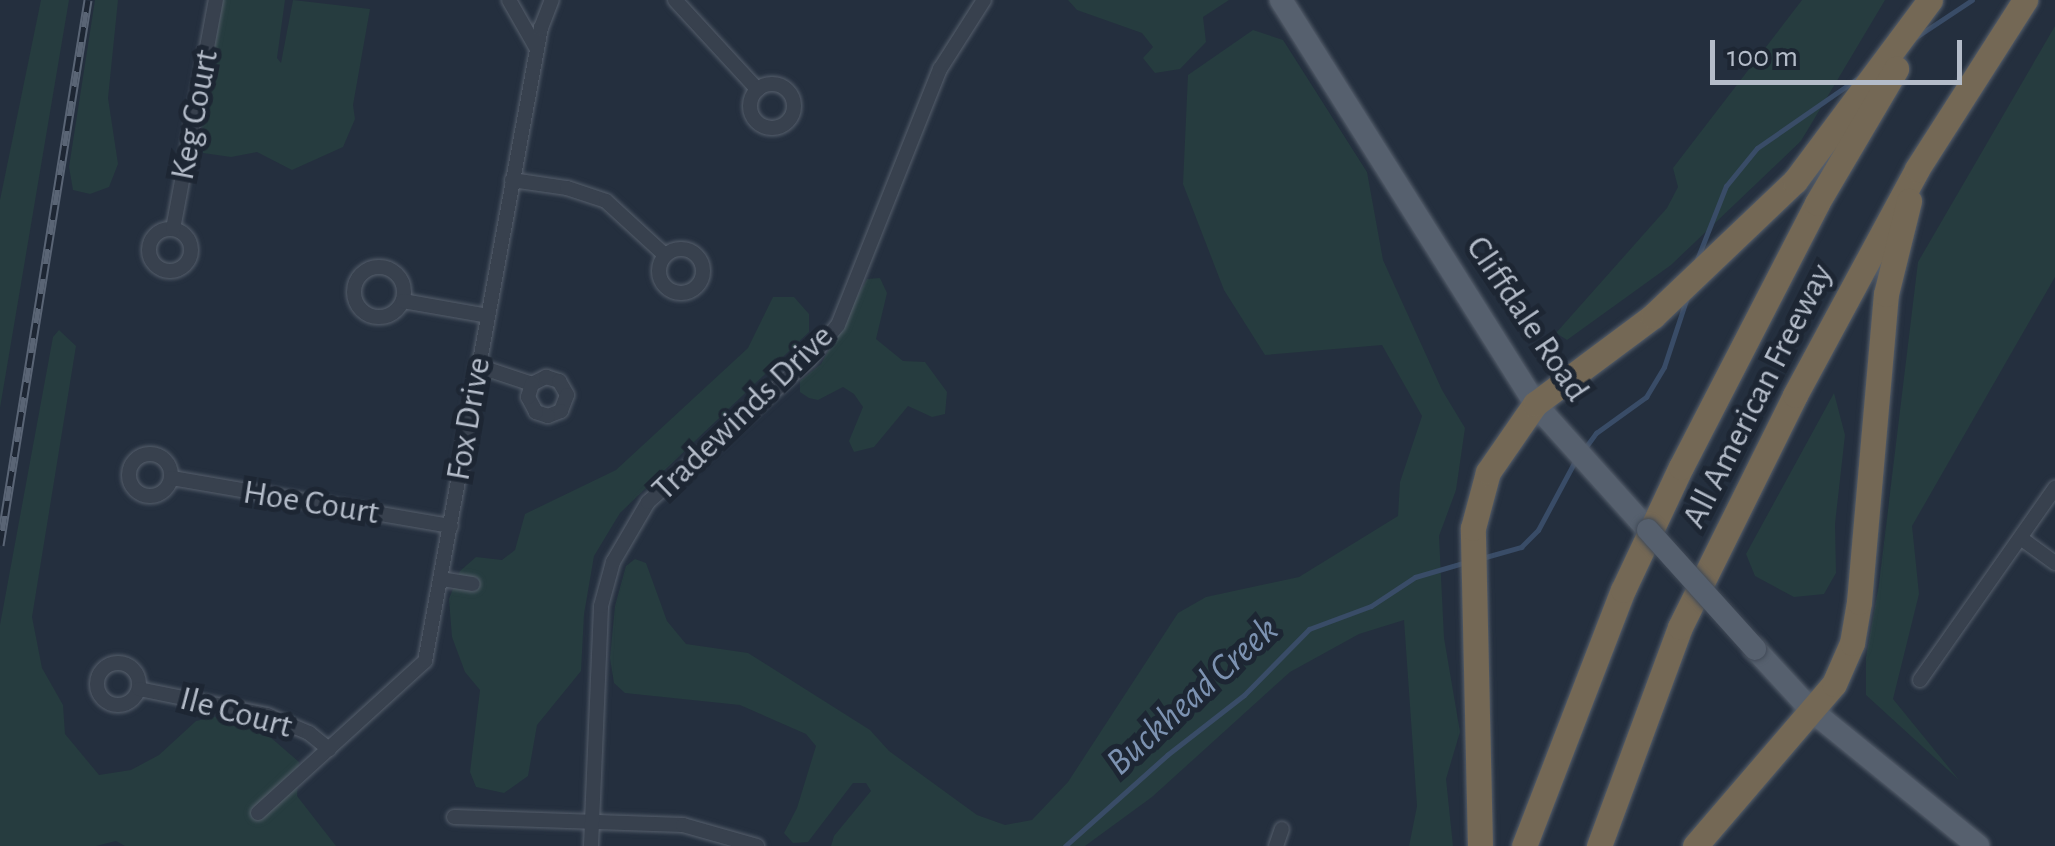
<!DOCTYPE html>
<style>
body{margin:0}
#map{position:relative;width:2055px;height:846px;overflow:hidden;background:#242f3e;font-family:"Alegreya Sans",sans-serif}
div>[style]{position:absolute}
.green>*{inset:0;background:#263c3f}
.stream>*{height:5px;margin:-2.5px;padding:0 2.5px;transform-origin:2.5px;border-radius:2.5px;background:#394c67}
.roads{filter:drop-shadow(0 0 2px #565f6c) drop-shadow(0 0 2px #565f6c)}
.minor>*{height:14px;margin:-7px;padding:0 7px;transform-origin:7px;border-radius:7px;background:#38414e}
.minor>.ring{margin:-7px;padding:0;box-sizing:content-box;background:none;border:14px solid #38414e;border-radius:50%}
.primary>*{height:22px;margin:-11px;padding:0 11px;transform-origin:11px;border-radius:11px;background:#56606e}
.motorway>*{height:25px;margin:-12.5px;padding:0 12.5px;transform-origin:12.5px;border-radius:12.5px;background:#746855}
.rail>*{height:9px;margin-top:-4.5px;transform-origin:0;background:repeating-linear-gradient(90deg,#1d2633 0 15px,#5a6575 0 30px);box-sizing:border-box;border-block:2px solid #5a6575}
.bridges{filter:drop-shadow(0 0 2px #414a57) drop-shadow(0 0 2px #414a57)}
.primary-bridge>*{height:22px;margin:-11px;padding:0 11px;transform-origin:11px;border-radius:11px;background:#56606e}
span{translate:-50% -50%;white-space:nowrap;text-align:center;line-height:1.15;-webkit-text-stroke:10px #1d2633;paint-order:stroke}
.street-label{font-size:35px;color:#b4bcc9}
.water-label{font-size:38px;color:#7c92b1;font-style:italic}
.scale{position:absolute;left:1710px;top:40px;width:252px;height:45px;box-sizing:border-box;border:5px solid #b4bcc9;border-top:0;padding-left:12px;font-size:30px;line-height:35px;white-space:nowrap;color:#b4bcc9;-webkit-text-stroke:8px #1d2633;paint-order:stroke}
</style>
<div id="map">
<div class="green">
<div style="clip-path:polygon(41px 0,69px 0,0 408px,0 200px)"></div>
<div style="clip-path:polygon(95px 0,118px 0,108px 98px,118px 164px,109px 187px,90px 194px,73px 190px,69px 167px)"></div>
<div style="clip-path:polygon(223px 0,285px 0,277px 58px,281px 63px,293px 0,370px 9px,353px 105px,355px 119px,343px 147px,292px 170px,257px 152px,231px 157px,203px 153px,202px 121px)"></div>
<div style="clip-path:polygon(1068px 0,1229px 0,1203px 17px,1206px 42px,1180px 69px,1155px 73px,1143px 58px,1153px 47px,1142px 33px,1077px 10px)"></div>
<div style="clip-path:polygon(1802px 0,1885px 0,1801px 141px,1778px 163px,1671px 265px,1567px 340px,1556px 333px,1667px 208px,1678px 187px,1673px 168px)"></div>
<div style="clip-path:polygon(2055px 26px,2055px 277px,1912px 526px,1919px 594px,1893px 699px,1959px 780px,1866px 695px,1866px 657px,1879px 584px,1918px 262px)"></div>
<div style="clip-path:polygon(1253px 30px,1283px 40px,1367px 172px,1383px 260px,1442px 390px,1465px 428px,1456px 490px,1439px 536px,1444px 638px,1460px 732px,1446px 779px,1453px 846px,1409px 846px,1417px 806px,1404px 620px,1359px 634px,1290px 672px,1152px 797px,1085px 846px,831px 846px,834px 836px,871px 791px,866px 783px,853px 783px,808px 842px,793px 843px,784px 833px,797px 808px,816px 746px,806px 734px,740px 705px,625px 693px,614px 683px,610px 658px,615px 606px,626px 566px,635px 559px,646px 563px,667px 621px,686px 644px,748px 653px,870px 730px,889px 751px,977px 815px,1005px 825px,1032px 820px,1068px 782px,1178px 613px,1206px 597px,1299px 577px,1398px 516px,1400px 482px,1422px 416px,1382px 345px,1265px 355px,1224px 290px,1183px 184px,1188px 75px)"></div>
<div style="clip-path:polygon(880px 278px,887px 293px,876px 339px,903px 361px,925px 362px,947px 392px,945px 414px,932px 417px,908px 406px,874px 447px,854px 452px,849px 441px,863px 407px,854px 394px,843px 387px,818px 400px,809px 398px,800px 392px,800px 381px,821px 364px,867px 279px)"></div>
<div style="clip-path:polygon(773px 297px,794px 297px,809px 314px,809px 332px,620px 513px,594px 556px,584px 614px,581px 671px,537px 725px,528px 776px,504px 793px,476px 787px,470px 772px,480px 690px,465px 672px,452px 637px,449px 599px,460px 571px,476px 557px,502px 560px,515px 550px,525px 514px,616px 470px,748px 348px)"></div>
<div style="clip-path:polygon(59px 330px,76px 346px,32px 617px,42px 668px,63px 705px,65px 734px,99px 775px,131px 770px,159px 755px,196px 721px,227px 714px,254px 723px,299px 762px,297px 796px,336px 846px,125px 846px,116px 841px,96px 846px,0 846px,0 625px,53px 337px)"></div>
<div style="clip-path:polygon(1834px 393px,1845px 435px,1835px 524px,1836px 573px,1824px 594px,1794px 597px,1755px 576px,1746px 554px)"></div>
</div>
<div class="stream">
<div style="left:1916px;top:37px;width:67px;rotate:-33.5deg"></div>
<div style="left:1696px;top:262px;width:82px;rotate:-68.5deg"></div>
<div style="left:1726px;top:186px;width:49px;rotate:-50.8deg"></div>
<div style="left:1757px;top:148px;width:123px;rotate:-34.7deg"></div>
<div style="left:1585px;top:448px;width:19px;rotate:-54deg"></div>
<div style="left:1596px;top:433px;width:62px;rotate:-35.8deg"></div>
<div style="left:1646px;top:397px;width:35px;rotate:-59deg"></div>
<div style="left:1664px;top:367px;width:74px;rotate:-71.8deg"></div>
<div style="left:1482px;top:558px;width:41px;rotate:-15.8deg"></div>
<div style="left:1521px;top:547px;width:24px;rotate:-45deg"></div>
<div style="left:1538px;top:530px;width:78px;rotate:-61.8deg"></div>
<div style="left:1065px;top:846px;width:137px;rotate:-41.7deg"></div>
<div style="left:1167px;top:755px;width:98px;rotate:-37.9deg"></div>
<div style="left:1244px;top:695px;width:93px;rotate:-45.4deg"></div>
<div style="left:1309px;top:629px;width:66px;rotate:-20.4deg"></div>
<div style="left:1371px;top:606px;width:53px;rotate:-33.4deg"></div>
<div style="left:1415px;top:577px;width:53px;rotate:-16.4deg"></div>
</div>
<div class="roads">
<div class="minor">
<div style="left:509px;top:0;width:56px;rotate:60.3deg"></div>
<div style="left:675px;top:0;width:122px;rotate:47.3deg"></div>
<div class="ring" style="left:750px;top:84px;width:30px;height:30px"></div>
<div style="left:512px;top:180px;width:56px;rotate:8.3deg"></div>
<div style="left:567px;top:188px;width:41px;rotate:18.4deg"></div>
<div style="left:606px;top:201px;width:80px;rotate:42.5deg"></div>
<div class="ring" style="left:149px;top:229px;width:28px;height:28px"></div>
<div style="left:173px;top:229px;width:233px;rotate:-79.4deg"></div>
<div class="ring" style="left:659px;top:249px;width:30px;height:30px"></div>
<div class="ring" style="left:354px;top:267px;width:36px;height:36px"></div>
<div style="left:403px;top:301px;width:86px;rotate:10deg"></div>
<div style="left:478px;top:366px;width:57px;rotate:18.4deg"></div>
<div style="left:532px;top:384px;width:16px;rotate:-27deg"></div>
<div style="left:546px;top:377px;width:14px;rotate:17deg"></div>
<div style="left:559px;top:381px;width:16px;rotate:60deg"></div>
<div style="left:567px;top:395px;width:17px;rotate:111deg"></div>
<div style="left:561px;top:411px;width:14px;rotate:159deg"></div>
<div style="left:548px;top:416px;width:13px;rotate:-162deg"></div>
<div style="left:536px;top:412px;width:17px;rotate:-118deg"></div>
<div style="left:528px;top:397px;width:14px;rotate:-73deg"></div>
<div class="ring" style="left:129px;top:454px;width:28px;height:28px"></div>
<div style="left:172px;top:478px;width:283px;rotate:9.8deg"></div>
<div style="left:2022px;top:539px;width:41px;rotate:36deg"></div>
<div style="left:441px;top:579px;width:32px;rotate:9deg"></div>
<div class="ring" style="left:97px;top:663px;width:28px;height:28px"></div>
<div style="left:1920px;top:680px;width:235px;rotate:-54.9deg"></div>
<div style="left:139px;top:689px;width:131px;rotate:11.5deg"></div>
<div style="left:267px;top:715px;width:46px;rotate:23.2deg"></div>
<div style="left:309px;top:733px;width:26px;rotate:39deg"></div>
<div style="left:258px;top:813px;width:226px;rotate:-42.3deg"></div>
<div style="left:425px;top:661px;width:644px;rotate:-79.62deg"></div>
<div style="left:541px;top:28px;width:30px;rotate:-69deg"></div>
<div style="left:454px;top:817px;width:229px;rotate:2deg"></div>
<div style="left:683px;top:825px;width:77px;rotate:15.8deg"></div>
<div style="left:591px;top:846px;width:240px;rotate:-87.6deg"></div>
<div style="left:601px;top:606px;width:46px;rotate:-74.7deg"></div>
<div style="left:613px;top:562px;width:69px;rotate:-59.7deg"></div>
<div style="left:648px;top:502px;width:215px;rotate:-41.4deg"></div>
<div style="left:809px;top:360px;width:45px;rotate:-50.4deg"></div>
<div style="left:838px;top:325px;width:276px;rotate:-68.3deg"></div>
<div style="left:940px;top:69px;width:82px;rotate:-57.5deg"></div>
<div style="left:1276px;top:846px;width:18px;rotate:-71deg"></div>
</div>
<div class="primary">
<div style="left:1281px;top:0;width:477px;rotate:57.8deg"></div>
<div style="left:1535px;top:404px;width:169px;rotate:48.1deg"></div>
<div style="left:1755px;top:649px;width:84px;rotate:47.4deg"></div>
<div style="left:1812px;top:711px;width:214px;rotate:39.1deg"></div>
</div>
<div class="motorway">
<div style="left:1480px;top:846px;width:318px;rotate:-91.3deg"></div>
<div style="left:1473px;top:528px;width:58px;rotate:-75deg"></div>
<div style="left:1488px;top:472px;width:83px;rotate:-55.3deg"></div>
<div style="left:1535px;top:404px;width:147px;rotate:-36.7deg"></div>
<div style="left:1653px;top:316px;width:196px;rotate:-43.6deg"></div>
<div style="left:1795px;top:181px;width:226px;rotate:-53.3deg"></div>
<div style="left:1524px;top:846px;width:274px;rotate:-68.9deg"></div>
<div style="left:1623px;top:590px;width:136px;rotate:-64.8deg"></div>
<div style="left:1681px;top:467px;width:297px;rotate:-62.7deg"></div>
<div style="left:1817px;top:203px;width:156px;rotate:-59.5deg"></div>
<div style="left:1599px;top:846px;width:233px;rotate:-69.7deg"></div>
<div style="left:1680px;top:627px;width:259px;rotate:-63.6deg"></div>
<div style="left:1795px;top:395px;width:257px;rotate:-61.6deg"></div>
<div style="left:1917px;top:169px;width:201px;rotate:-57.4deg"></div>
<div style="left:1695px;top:846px;width:213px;rotate:-49.4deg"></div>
<div style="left:1834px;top:684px;width:45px;rotate:-66.3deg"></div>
<div style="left:1852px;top:643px;width:42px;rotate:-80.3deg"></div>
<div style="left:1859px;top:602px;width:309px;rotate:-85deg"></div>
<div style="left:1886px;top:294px;width:96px;rotate:-76.1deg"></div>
</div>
</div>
<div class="rail">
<div style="left:0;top:545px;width:552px;rotate:-80.83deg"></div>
</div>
<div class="bridges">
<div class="primary-bridge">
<div style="left:1648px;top:530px;width:160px;rotate:48deg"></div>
</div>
</div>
<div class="street-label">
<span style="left:195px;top:115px;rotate:-79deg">Keg Court</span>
<span style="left:1527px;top:319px;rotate:56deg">Cliffdale Road</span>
<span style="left:1758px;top:396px;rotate:-63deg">All American Freeway</span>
<span style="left:743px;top:413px;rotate:-44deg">Tradewinds Drive</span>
<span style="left:469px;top:419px;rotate:-80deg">Fox Drive</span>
<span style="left:311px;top:503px;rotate:9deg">Hoe Court</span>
<span style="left:236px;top:713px;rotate:15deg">Ile Court</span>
</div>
<div class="water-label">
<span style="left:1193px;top:697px;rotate:-42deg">Buckhead Creek</span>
</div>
<div class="scale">100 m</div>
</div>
